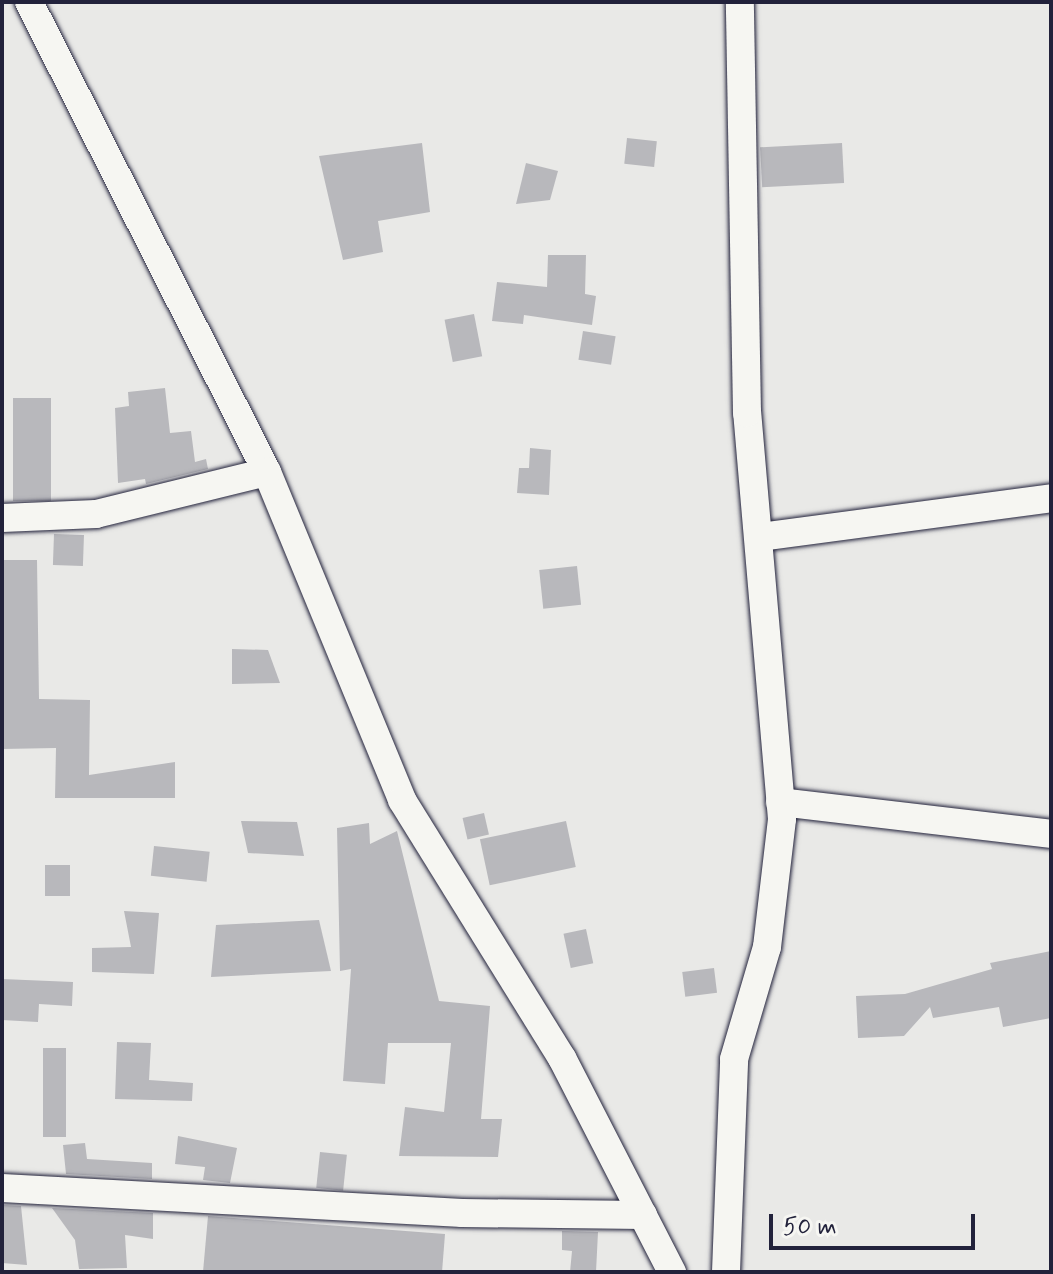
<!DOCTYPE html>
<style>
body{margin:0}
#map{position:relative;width:1053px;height:1274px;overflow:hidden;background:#e9e9e7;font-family:Mynerve,sans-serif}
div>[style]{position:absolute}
.building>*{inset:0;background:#b8b8bc;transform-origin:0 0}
.roads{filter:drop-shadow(0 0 2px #22223b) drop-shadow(0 0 2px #22223b)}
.minor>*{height:28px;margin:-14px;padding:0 14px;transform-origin:14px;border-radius:14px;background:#f6f6f2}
span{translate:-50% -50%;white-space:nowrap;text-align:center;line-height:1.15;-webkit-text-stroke:8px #f6f6f2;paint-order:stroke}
.frame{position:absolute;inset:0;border:4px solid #22223b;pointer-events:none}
.scale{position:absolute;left:769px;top:1214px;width:206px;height:36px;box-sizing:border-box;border:4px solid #22223b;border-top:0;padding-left:10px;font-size:24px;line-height:28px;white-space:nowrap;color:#22223b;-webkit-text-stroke:6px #f6f6f2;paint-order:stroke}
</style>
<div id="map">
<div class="building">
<div style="left:627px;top:138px;width:30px;height:26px;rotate:6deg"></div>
<div style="clip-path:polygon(422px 143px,430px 212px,378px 221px,383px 252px,343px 260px,319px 156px)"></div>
<div style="left:842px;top:143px;width:40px;height:82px;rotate:87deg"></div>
<div style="clip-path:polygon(526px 163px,558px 171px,550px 200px,516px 204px)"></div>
<div style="clip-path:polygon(548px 255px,586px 255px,585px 294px,596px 296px,592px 325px,524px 315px,523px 324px,492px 321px,497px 282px,547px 287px)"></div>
<div style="left:474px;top:314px;width:43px;height:30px;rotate:79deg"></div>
<div style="left:583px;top:331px;width:33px;height:29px;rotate:9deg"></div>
<div style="clip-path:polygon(165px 388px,170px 433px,191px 431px,195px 462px,206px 459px,208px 469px,146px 484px,145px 479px,118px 483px,115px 408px,129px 406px,128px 392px)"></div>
<div style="left:13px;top:398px;width:38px;height:103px"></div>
<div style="clip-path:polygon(530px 448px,551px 450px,549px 495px,517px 493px,519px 468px,529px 468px)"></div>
<div style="left:54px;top:534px;width:30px;height:31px;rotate:2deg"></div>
<div style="clip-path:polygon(2px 560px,37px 560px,39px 699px,90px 700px,89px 775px,175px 762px,175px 798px,55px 798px,56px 748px,2px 749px)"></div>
<div style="left:577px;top:566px;width:39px;height:38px;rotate:84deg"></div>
<div style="clip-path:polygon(232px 649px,268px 650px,280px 683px,232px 684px)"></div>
<div style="left:484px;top:813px;width:22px;height:22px;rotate:77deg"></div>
<div style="clip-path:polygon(241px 821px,297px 822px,304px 856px,248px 853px)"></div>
<div style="left:566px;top:821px;width:47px;height:88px;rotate:78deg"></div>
<div style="clip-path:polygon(369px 823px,370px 844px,397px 831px,439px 1001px,490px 1006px,481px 1119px,502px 1119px,498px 1157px,399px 1156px,405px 1107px,444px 1112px,451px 1043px,388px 1043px,385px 1084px,343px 1081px,351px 969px,340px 971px,337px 828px)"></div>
<div style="left:154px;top:846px;width:56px;height:30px;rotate:6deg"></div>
<div style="left:45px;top:865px;width:25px;height:31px"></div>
<div style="clip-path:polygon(124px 911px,159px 913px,154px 974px,92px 972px,92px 948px,131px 947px)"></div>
<div style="clip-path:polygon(319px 920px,331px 971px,211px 977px,216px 925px)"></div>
<div style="left:586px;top:929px;width:35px;height:23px;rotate:78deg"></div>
<div style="clip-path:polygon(1051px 951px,1051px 1018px,1003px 1027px,999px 1007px,933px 1018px,930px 1007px,904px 1036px,858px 1038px,856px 996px,905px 994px,992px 969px,990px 963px)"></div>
<div style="left:714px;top:968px;width:25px;height:32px;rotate:83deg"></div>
<div style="clip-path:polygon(2px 979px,73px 982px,72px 1006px,39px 1004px,38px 1022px,2px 1020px)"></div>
<div style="clip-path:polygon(117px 1042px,151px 1043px,149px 1080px,193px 1083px,192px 1101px,115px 1099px)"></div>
<div style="left:43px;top:1048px;width:23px;height:89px"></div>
<div style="clip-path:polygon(178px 1136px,237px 1148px,230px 1183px,203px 1180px,205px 1167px,175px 1164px)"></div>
<div style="clip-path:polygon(85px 1143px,87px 1159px,152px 1163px,152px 1179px,66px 1174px,63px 1145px)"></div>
<div style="left:320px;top:1152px;width:27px;height:36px;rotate:6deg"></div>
<div style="clip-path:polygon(2px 1205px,21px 1206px,27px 1265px,2px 1263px)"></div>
<div style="clip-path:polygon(52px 1208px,153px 1213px,153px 1239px,125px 1235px,127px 1268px,79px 1269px,75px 1240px)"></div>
<div style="clip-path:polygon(208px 1216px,445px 1234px,442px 1272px,203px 1272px)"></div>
<div style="clip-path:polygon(562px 1231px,598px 1232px,596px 1272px,570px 1272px,572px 1251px,562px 1250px)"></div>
</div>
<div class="roads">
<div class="minor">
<div style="left:29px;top:2px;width:527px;rotate:63.14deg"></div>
<div style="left:267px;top:472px;width:355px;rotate:67.6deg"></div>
<div style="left:402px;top:800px;width:304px;rotate:58.2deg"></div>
<div style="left:562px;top:1058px;width:241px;rotate:62.8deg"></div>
<div style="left:2px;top:518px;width:94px;rotate:-2.4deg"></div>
<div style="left:96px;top:514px;width:176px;rotate:-13.8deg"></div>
<div style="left:760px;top:537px;width:294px;rotate:-7.6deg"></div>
<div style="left:780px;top:802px;width:273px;rotate:6.7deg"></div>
<div style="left:2px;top:1188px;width:461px;rotate:3.1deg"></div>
<div style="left:462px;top:1213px;width:181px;rotate:0.6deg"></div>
<div style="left:726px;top:1272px;width:213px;rotate:-87.8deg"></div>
<div style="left:734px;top:1059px;width:117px;rotate:-73.6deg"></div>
<div style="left:767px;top:947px;width:129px;rotate:-83.3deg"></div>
<div style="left:782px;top:819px;width:408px;rotate:-94.9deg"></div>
<div style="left:747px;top:413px;width:411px;rotate:-91deg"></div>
</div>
</div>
<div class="frame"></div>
<div class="scale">50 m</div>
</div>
